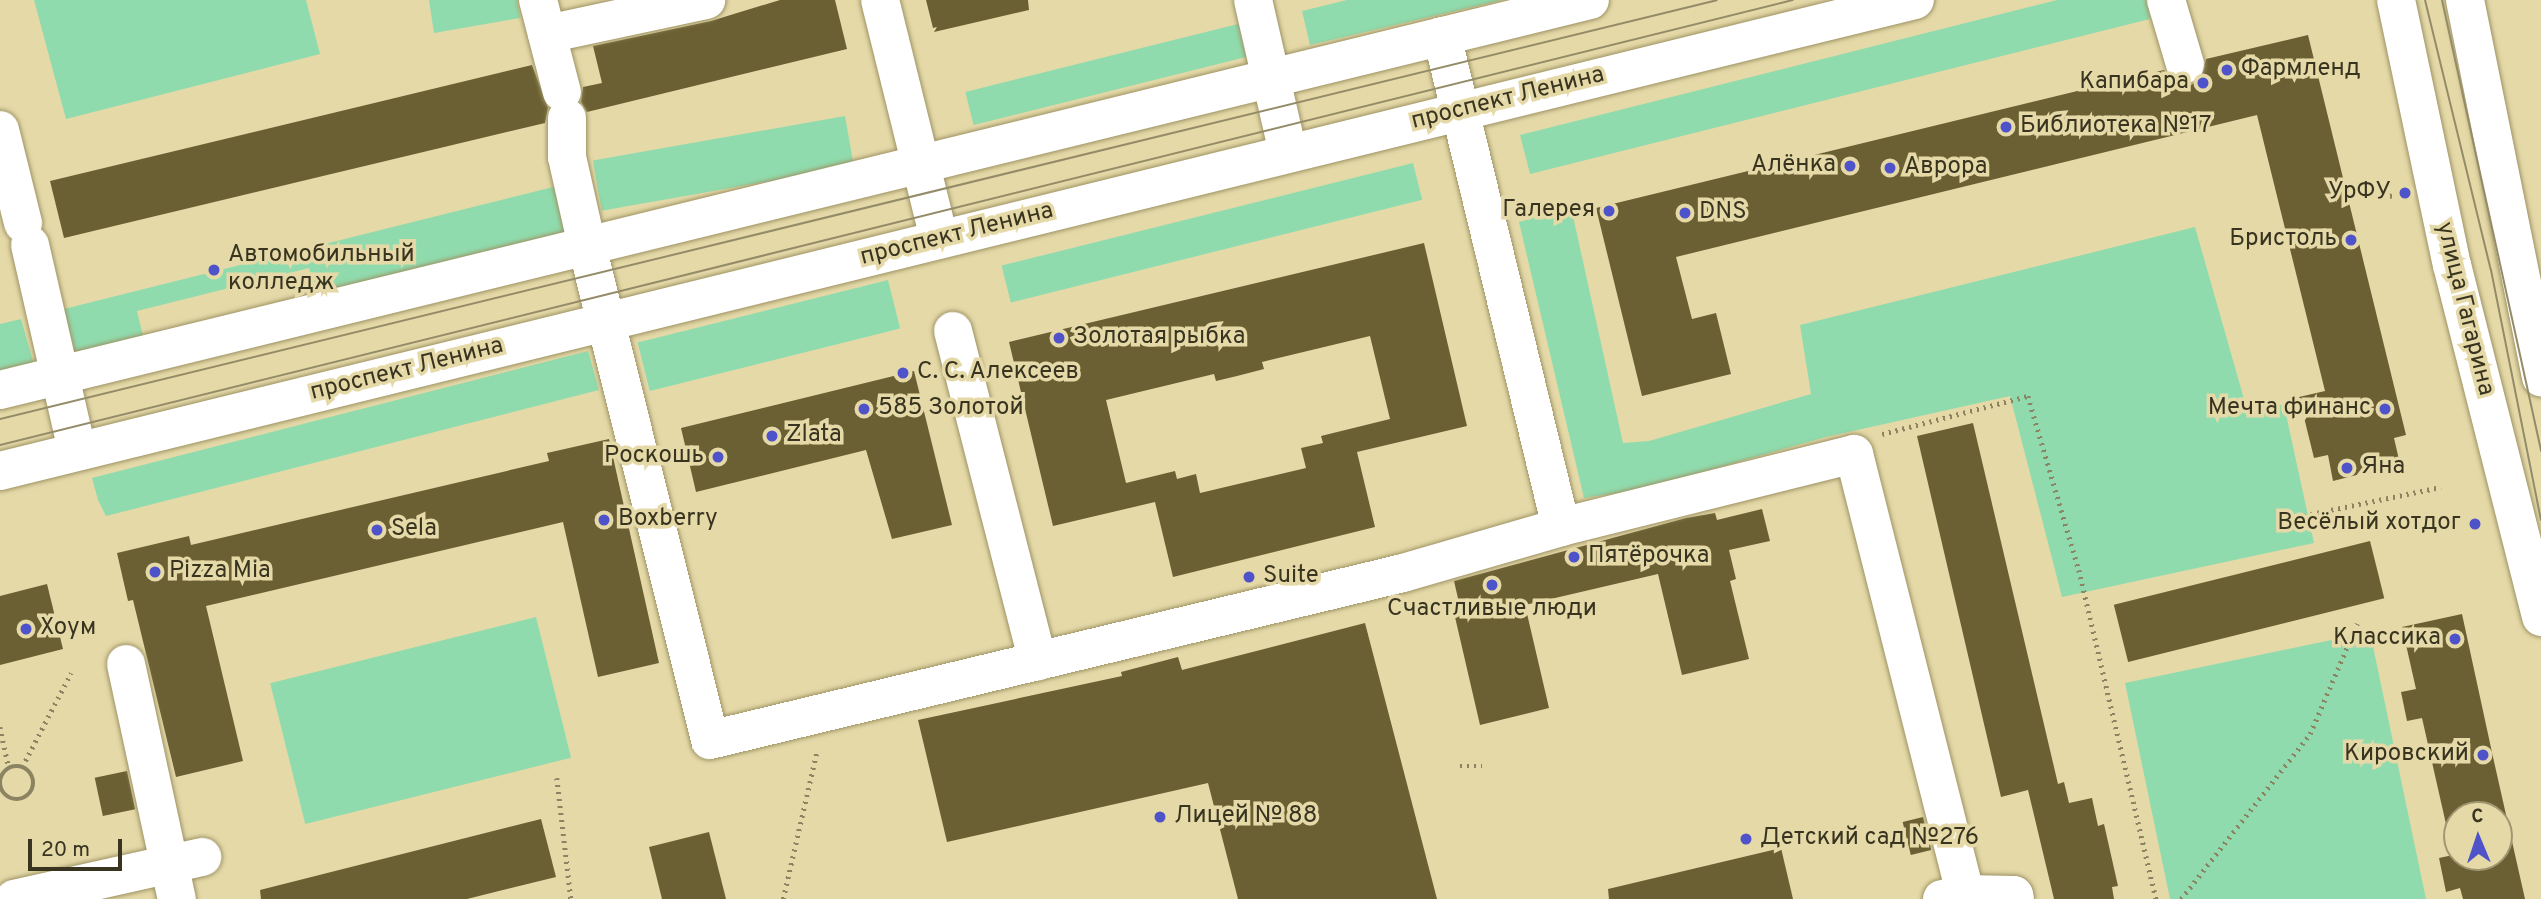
<!DOCTYPE html>
<meta charset="utf-8">
<style>
body{margin:0}
#map{position:relative;width:2541px;height:899px;overflow:hidden;background:#e5d9a8;font-family:Overpass,sans-serif}
div>[style]{position:absolute}
.green>*{inset:0;background:#90dbad;transform-origin:0 0}
.building>*{inset:0;background:#6b6033;transform-origin:0 0}
.path>*{height:4.5px;margin-top:-2.25px;transform-origin:0;background:repeating-linear-gradient(90deg,#8b8361 0 2px,transparent 0 7px)}
.path>.ring{margin:-2.25px;padding:0;box-sizing:content-box;background:none;border:4.5px solid #8b8361;border-radius:50%}
.roads{filter:drop-shadow(0 0 2px #9e9364) drop-shadow(0 0 2px #9e9364)}
.minor>*{height:38px;margin:-19px;padding:0 19px;transform-origin:19px;border-radius:19px;background:#fff}
.major>*{height:38px;margin:-19px;padding:0 19px;transform-origin:19px;border-radius:19px;background:#fff}
.tram>*{height:2px;margin:-1px;padding:0 1px;transform-origin:1px;border-radius:1px;background:#948c68}
.dots>*{width:19px;height:19px;translate:-50% -50%;box-sizing:border-box;border:4px solid #e5d9a8;border-radius:50%}
span{translate:-50% -50%;white-space:nowrap;text-align:center;line-height:1.15;-webkit-text-stroke:7px #e5d9a8;paint-order:stroke}
.poi-label{font-size:24px;color:#383420}
.left{translate:0 -50%;text-align:left}
.right{translate:-100% -50%;text-align:right}
.street-label{font-size:24px;color:#383420}
.north{position:absolute;left:2443px;top:801px;width:70px;height:70px;box-sizing:border-box;background:#e5d9a8;border:2px solid #a09772;border-radius:50%;rotate:358deg;font-size:19px;font-weight:700;line-height:28px;text-align:center;color:#383420}
.north::after{content:'';display:block;margin:auto;width:24px;height:32px;background:#4f53c9;clip-path:polygon(50% 0,100% 100%,50% 72%,0 100%)}
.scale{position:absolute;left:28px;top:839px;width:94px;height:32px;box-sizing:border-box;border:4px solid #383420;border-top:0;padding-left:9px;font-size:21px;line-height:24px;white-space:nowrap;color:#383420;-webkit-text-stroke:5px #e5d9a8;paint-order:stroke}
</style>
<div id="map">
<div class="green">
<div style="clip-path:polygon(34px 0,306px 0,320px 54px,66px 119px)"></div>
<div style="clip-path:polygon(429px 0,517px 0,520px 18px,434px 33px)"></div>
<div style="clip-path:polygon(1347px 0,1502px 0,1310px 45px,1302px 11px)"></div>
<div style="clip-path:polygon(2057px 0,2146px 0,2150px 19px,1530px 174px,1520px 135px)"></div>
<div style="left:1238px;top:24px;width:34px;height:281px;rotate:76deg"></div>
<div style="left:845px;top:116px;width:51px;height:256px;rotate:80deg"></div>
<div style="left:1413px;top:163px;width:38px;height:424px;rotate:76deg"></div>
<div style="clip-path:polygon(557px 186px,569px 236px,317px 299px,309px 268px,137px 311px,144px 340px,76px 357px,64px 309px)"></div>
<div style="clip-path:polygon(1571px 207px,1623px 443px,1649px 441px,1811px 394px,1800px 325px,2195px 227px,2246px 406px,2284px 405px,2314px 543px,2062px 597px,2010px 396px,1826px 437px,1642px 489px,1584px 498px,1519px 222px)"></div>
<div style="left:888px;top:280px;width:50px;height:258px;rotate:76deg"></div>
<div style="clip-path:polygon(21px 319px,35px 368px,0 376px,0 324px)"></div>
<div style="clip-path:polygon(588px 351px,599px 390px,106px 516px,98px 500px,92px 478px)"></div>
<div style="left:536px;top:617px;width:145px;height:274px;rotate:76deg"></div>
<div style="clip-path:polygon(2370px 632px,2426px 899px,2170px 899px,2125px 683px)"></div>
</div>
<div class="building">
<div style="clip-path:polygon(780px 0,835px 0,847px 49px,587px 112px,581px 102px,583px 87px,602px 83px,593px 46px,711px 21px)"></div>
<div style="clip-path:polygon(926px 0,1028px 0,1029px 10px,934px 32px,937px 27px,933px 28px)"></div>
<div style="clip-path:polygon(2308px 35px,2406px 435px,2394px 438px,2400px 464px,2333px 481px,2328px 455px,2314px 458px,2299px 397px,2325px 391px,2257px 115px,1676px 257px,1692px 319px,1716px 313px,1731px 374px,1642px 396px,1596px 208px,2164px 70px,2171px 80px,2191px 85px,2201px 78px,2206px 59px)"></div>
<div style="clip-path:polygon(532px 65px,548px 108px,545px 123px,64px 238px,50px 181px)"></div>
<div style="clip-path:polygon(evenodd,1424px 243px,1467px 426px,1357px 452px,1375px 527px,1173px 577px,1155px 502px,1053px 526px,1009px 342px,1424px 243px,1370px 336px,1390px 419px,1321px 436px,1323px 443px,1301px 448px,1306px 468px,1200px 493px,1196px 474px,1177px 479px,1175px 471px,1126px 483px,1106px 400px,1214px 374px,1216px 381px,1237px 376px,1264px 369px,1262px 362px,1370px 336px)"></div>
<div style="clip-path:polygon(914px 371px,952px 525px,892px 539px,866px 450px,696px 492px,681px 428px)"></div>
<div style="clip-path:polygon(1973px 423px,2058px 784px,2064px 782px,2069px 803px,2092px 798px,2098px 826px,2104px 824px,2118px 886px,2112px 887px,2114px 899px,2054px 899px,2028px 790px,2001px 797px,1917px 436px)"></div>
<div style="clip-path:polygon(609px 439px,659px 663px,598px 677px,563px 522px,206px 606px,243px 761px,176px 777px,133px 600px,128px 601px,117px 553px,189px 536px,191px 545px,549px 461px,547px 453px)"></div>
<div style="clip-path:polygon(1762px 509px,1770px 541px,1729px 550px,1736px 579px,1730px 581px,1749px 659px,1682px 675px,1658px 574px,1525px 605px,1549px 708px,1480px 725px,1455px 617px,1462px 616px,1454px 581px,1686px 518px,1715px 513px,1717px 520px)"></div>
<div style="left:2370px;top:541px;width:59px;height:264px;rotate:76deg"></div>
<div style="clip-path:polygon(47px 584px,63px 649px,0 665px,0 596px)"></div>
<div style="clip-path:polygon(evenodd,2462px 614px,2493px 757px,2525px 899px,2463px 899px,2460px 888px,2446px 892px,2439px 858px,2453px 855px,2422px 718px,2407px 721px,2401px 692px,2416px 689px,2402px 627px,2462px 614px,2457px 815px,2499px 815px,2499px 857px,2457px 857px,2457px 815px)"></div>
<div style="clip-path:polygon(1365px 623px,1437px 899px,1238px 899px,1208px 783px,947px 842px,918px 720px,1122px 676px,1121px 672px,1178px 657px,1182px 670px)"></div>
<div style="left:127px;top:771px;width:39px;height:33px;rotate:78deg"></div>
<div style="left:1923px;top:817px;width:34px;height:21px;rotate:76deg"></div>
<div style="clip-path:polygon(541px 819px,556px 877px,467px 899px,261px 899px,260px 890px)"></div>
<div style="clip-path:polygon(709px 832px,726px 899px,662px 899px,649px 847px)"></div>
<div style="clip-path:polygon(1781px 848px,1793px 899px,1609px 899px,1608px 889px)"></div>
</div>
<div class="path">
<div style="left:2376px;top:198px;width:25px;rotate:-9deg"></div>
<div style="left:1882px;top:434px;width:151px;rotate:-14.6deg"></div>
<div style="left:2028px;top:396px;width:181px;rotate:73.7deg"></div>
<div style="left:2079px;top:570px;width:338px;rotate:76.8deg"></div>
<div style="left:2297px;top:517px;width:147px;rotate:-11.8deg"></div>
<div style="left:0;top:727px;width:42px;rotate:77.6deg"></div>
<div style="left:1460px;top:766px;width:22px"></div>
<div class="ring" style="left:0;top:766px;width:29.5px;height:29.5px"></div>
<div style="left:22px;top:767px;width:106px;rotate:-62.5deg"></div>
<div style="left:557px;top:778px;width:122px;rotate:83.4deg"></div>
<div style="left:783px;top:899px;width:153px;rotate:-77.1deg"></div>
<div style="left:2181px;top:899px;width:209px;rotate:-52deg"></div>
<div style="left:2310px;top:734px;width:120px;rotate:-66.9deg"></div>
</div>
<div class="roads">
<div class="minor">
<div style="left:538px;top:0;width:95px;rotate:75.4deg"></div>
<div style="left:880px;top:0;width:246px;rotate:76.1deg"></div>
<div style="left:1253px;top:0;width:157px;rotate:77.1deg"></div>
<div style="left:2166px;top:0;width:67px;rotate:73.5deg"></div>
<div style="left:547px;top:34px;width:163px;rotate:-12.1deg"></div>
<div style="left:1442px;top:36px;width:505px;rotate:76.38deg"></div>
<div style="left:567px;top:118px;width:39px;rotate:90deg"></div>
<div style="left:567px;top:157px;width:91px;rotate:77.3deg"></div>
<div style="left:587px;top:246px;width:509px;rotate:76.02deg"></div>
<div style="left:710px;top:740px;width:713px;rotate:-13.55deg"></div>
<div style="left:1403px;top:573px;width:165px;rotate:-16.2deg"></div>
<div style="left:1561px;top:527px;width:302px;rotate:-14deg"></div>
<div style="left:1854px;top:454px;width:454px;rotate:75.8deg"></div>
<div style="left:0;top:130px;width:96px;rotate:76.1deg"></div>
<div style="left:30px;top:245px;width:210px;rotate:77.1deg"></div>
<div style="left:953px;top:331px;width:341px;rotate:75.6deg"></div>
<div style="left:126px;top:664px;width:240px;rotate:77.8deg"></div>
<div style="left:14px;top:899px;width:193px;rotate:-12.6deg"></div>
<div style="left:1942px;top:899px;width:24px;rotate:-12deg"></div>
<div style="left:1965px;top:894px;width:49px;rotate:1.2deg"></div>
<div style="left:2014px;top:895px;width:4px;rotate:76deg"></div>
</div>
<div class="major">
<div style="left:2396px;top:0;width:271px;rotate:78.1deg"></div>
<div style="left:2452px;top:265px;width:363px;rotate:75.8deg"></div>
<div style="left:2465px;top:0;width:385px;rotate:78.6deg"></div>
<div style="left:0;top:390px;width:1637px;rotate:-13.78deg"></div>
<div style="left:0;top:471px;width:1972px;rotate:-13.82deg"></div>
</div>
</div>
<div class="tram">
<div style="left:2425px;top:0;width:278px;rotate:76.3deg"></div>
<div style="left:2491px;top:270px;width:255px;rotate:78.7deg"></div>
<div style="left:2442px;top:0;width:462px;rotate:77.6deg"></div>
<div style="left:0;top:419px;width:1767px;rotate:-13.71deg"></div>
<div style="left:0;top:445px;width:1847px;rotate:-13.94deg"></div>
</div>
<div class="dots">
<div style="left:2227px;top:70px;background:#4f53c9"></div>
<div style="left:2203px;top:83px;background:#4f53c9"></div>
<div style="left:2006px;top:127px;background:#4f53c9"></div>
<div style="left:1850px;top:166px;background:#4f53c9"></div>
<div style="left:1890px;top:168px;background:#4f53c9"></div>
<div style="left:2405px;top:193px;background:#4f53c9"></div>
<div style="left:1609px;top:211px;background:#4f53c9"></div>
<div style="left:1685px;top:213px;background:#4f53c9"></div>
<div style="left:2351px;top:240px;background:#4f53c9"></div>
<div style="left:214px;top:270px;background:#4f53c9"></div>
<div style="left:1059px;top:338px;background:#4f53c9"></div>
<div style="left:903px;top:373px;background:#4f53c9"></div>
<div style="left:864px;top:409px;background:#4f53c9"></div>
<div style="left:2385px;top:409px;background:#4f53c9"></div>
<div style="left:772px;top:436px;background:#4f53c9"></div>
<div style="left:718px;top:457px;background:#4f53c9"></div>
<div style="left:2347px;top:468px;background:#4f53c9"></div>
<div style="left:604px;top:520px;background:#4f53c9"></div>
<div style="left:2475px;top:524px;background:#4f53c9"></div>
<div style="left:377px;top:530px;background:#4f53c9"></div>
<div style="left:1574px;top:557px;background:#4f53c9"></div>
<div style="left:155px;top:572px;background:#4f53c9"></div>
<div style="left:1249px;top:577px;background:#4f53c9"></div>
<div style="left:1492px;top:585px;background:#4f53c9"></div>
<div style="left:26px;top:629px;background:#4f53c9"></div>
<div style="left:2455px;top:639px;background:#4f53c9"></div>
<div style="left:2483px;top:755px;background:#4f53c9"></div>
<div style="left:1160px;top:817px;background:#4f53c9"></div>
<div style="left:1746px;top:839px;background:#4f53c9"></div>
</div>
<div class="poi-label">
<span class="left" style="left:2241px;top:70px">Фармленд</span>
<span class="right" style="left:2189px;top:83px">Капибара</span>
<span class="left" style="left:2020px;top:127px">Библиотека №17</span>
<span class="right" style="left:1836px;top:166px">Алёнка</span>
<span class="left" style="left:1904px;top:168px">Аврора</span>
<span class="right" style="left:2391px;top:193px">УрФУ</span>
<span class="right" style="left:1595px;top:211px">Галерея</span>
<span class="left" style="left:1699px;top:213px">DNS</span>
<span class="right" style="left:2337px;top:240px">Бристоль</span>
<span class="left" style="left:228px;top:270px">Автомобильный<br>колледж</span>
<span class="left" style="left:1073px;top:338px">Золотая рыбка</span>
<span class="left" style="left:917px;top:373px">С. С. Алексеев</span>
<span class="left" style="left:878px;top:409px">585 Золотой</span>
<span class="right" style="left:2371px;top:409px">Мечта финанс</span>
<span class="left" style="left:786px;top:436px">Zlata</span>
<span class="right" style="left:704px;top:457px">Роскошь</span>
<span class="left" style="left:2361px;top:468px">Яна</span>
<span class="left" style="left:618px;top:520px">Boxberry</span>
<span class="right" style="left:2461px;top:524px">Весёлый хотдог</span>
<span class="left" style="left:391px;top:530px">Sela</span>
<span class="left" style="left:1588px;top:557px">Пятёрочка</span>
<span class="left" style="left:169px;top:572px">Pizza Mia</span>
<span class="left" style="left:1263px;top:577px">Suite</span>
<span style="left:1492px;top:610px">Счастливые люди</span>
<span class="left" style="left:40px;top:629px">Хоум</span>
<span class="right" style="left:2441px;top:639px">Классика</span>
<span class="right" style="left:2469px;top:755px">Кировский</span>
<span class="left" style="left:1174px;top:817px">Лицей № 88</span>
<span class="left" style="left:1760px;top:839px">Детский сад №276</span>
</div>
<div class="street-label">
<span style="left:1508px;top:99px;rotate:-14deg">проспект Ленина</span>
<span style="left:957px;top:235px;rotate:-14deg">проспект Ленина</span>
<span style="left:2464px;top:309px;rotate:76deg">улица Гагарина</span>
<span style="left:407px;top:370px;rotate:-14deg">проспект Ленина</span>
</div>
<div class="north">С</div>
<div class="scale">20 m</div>
</div>
